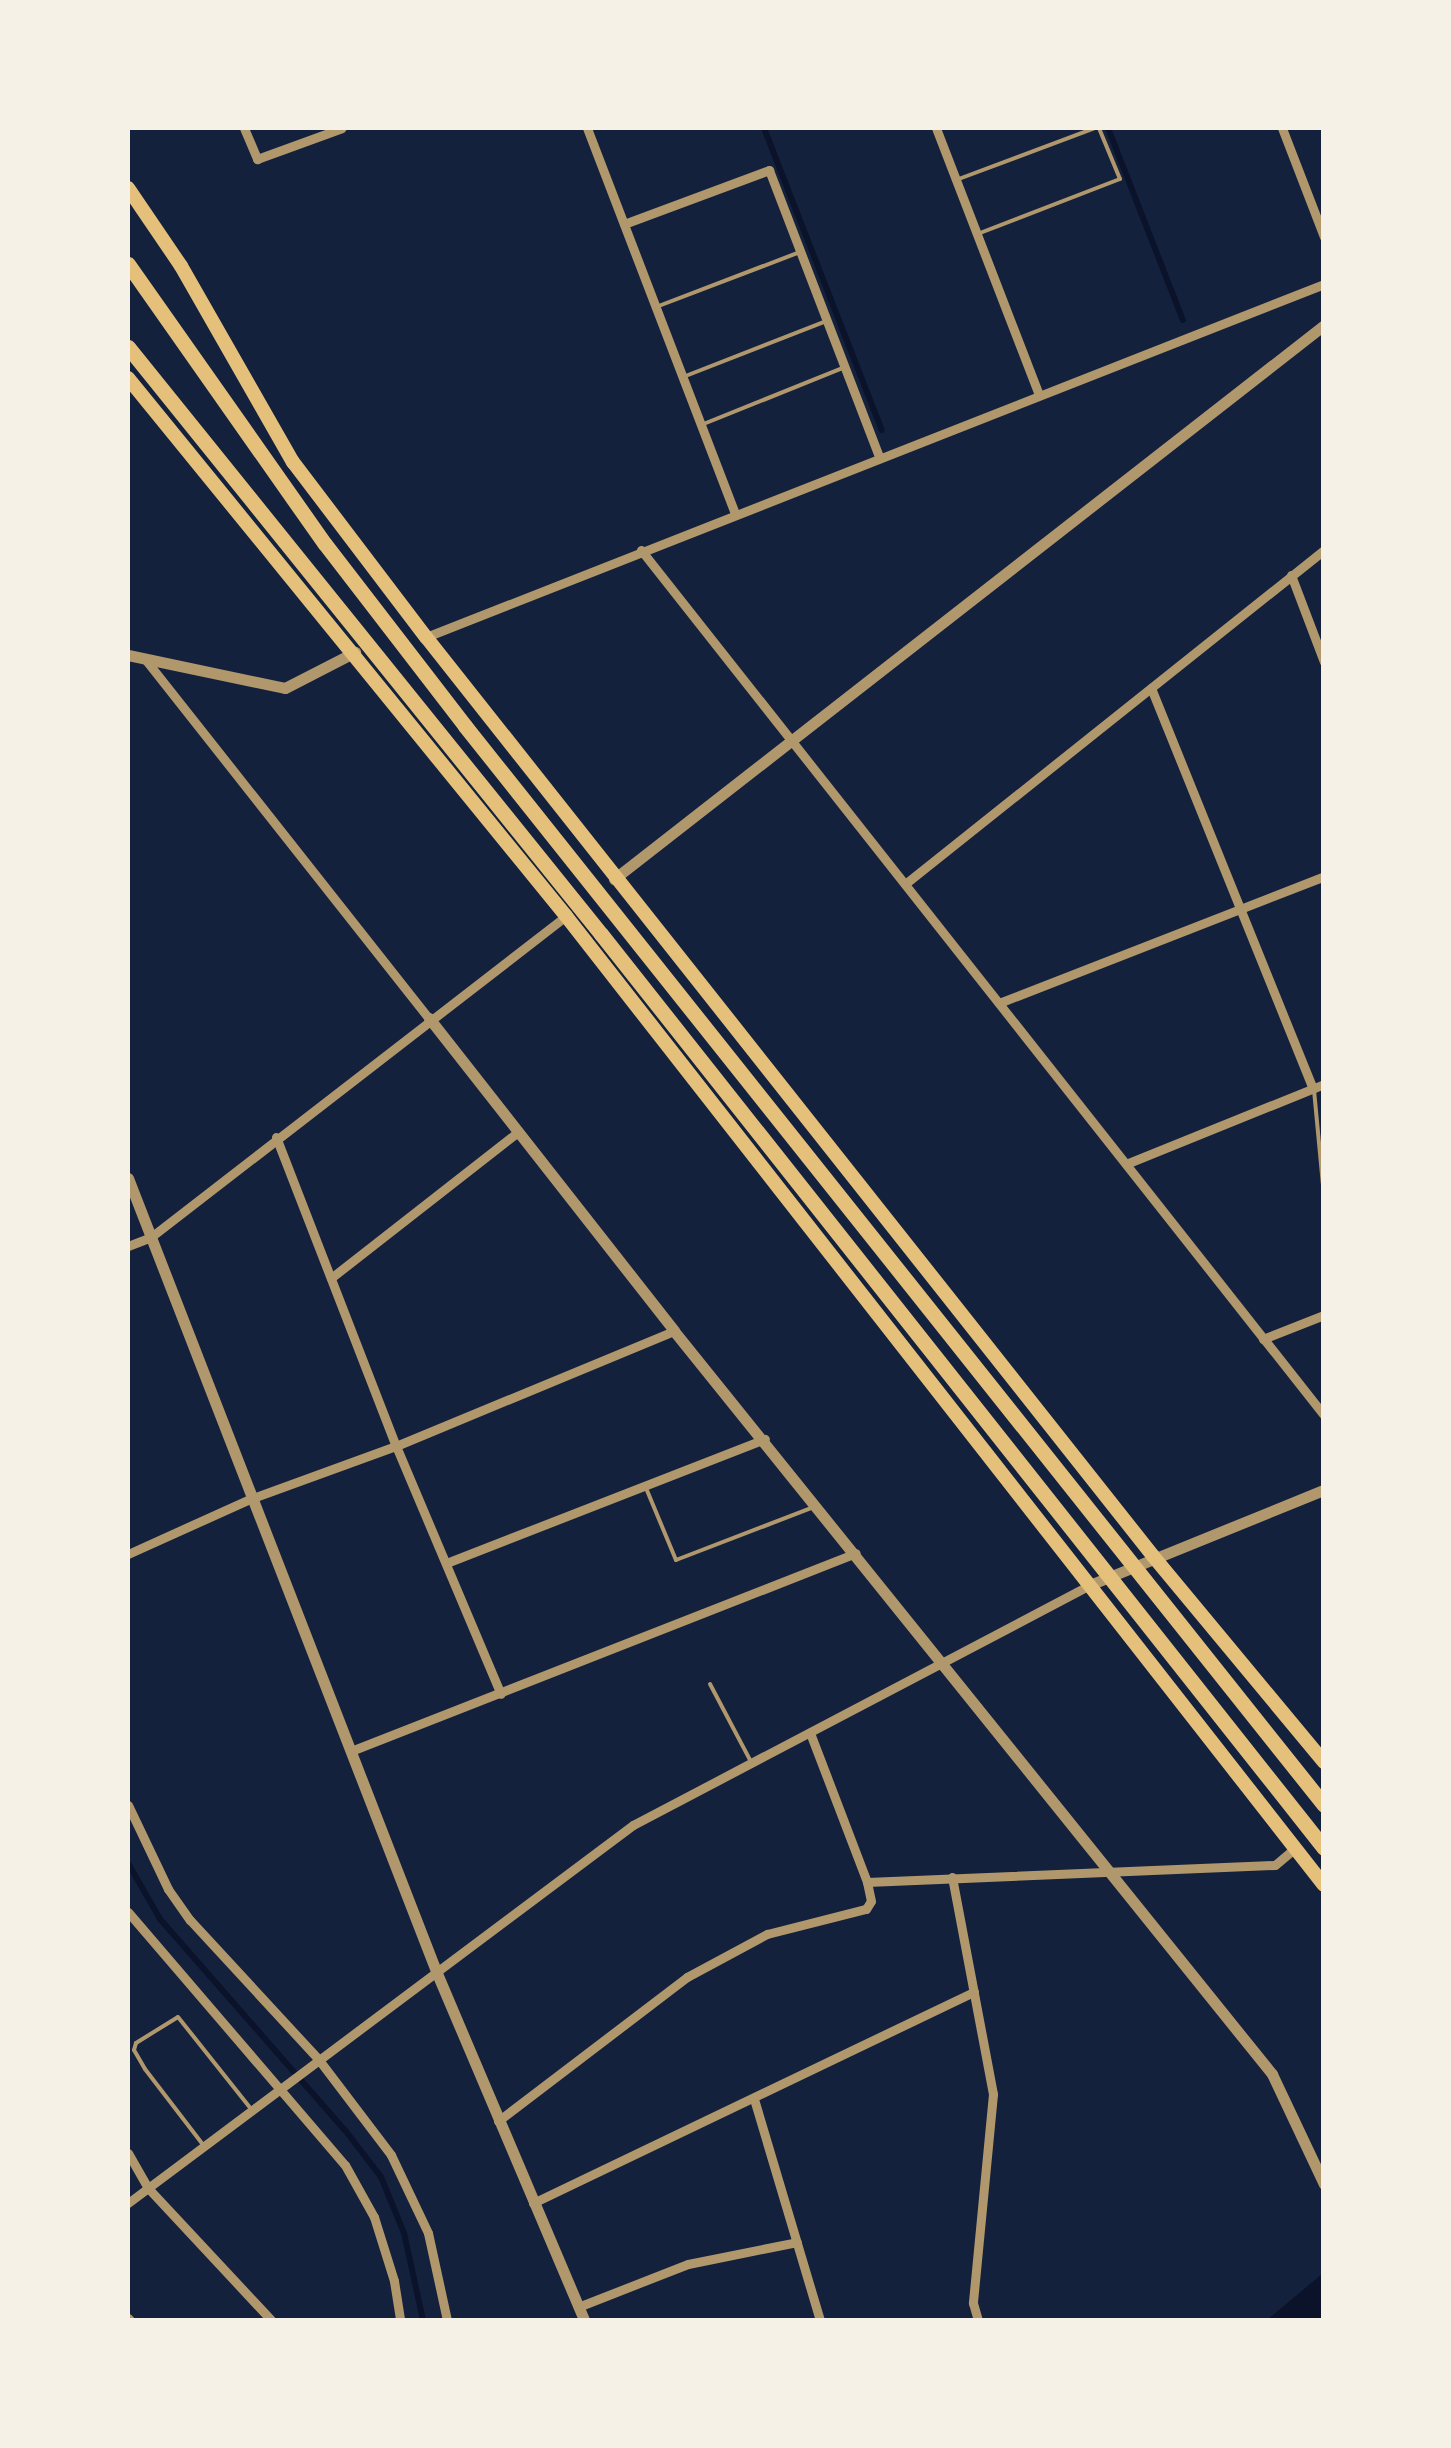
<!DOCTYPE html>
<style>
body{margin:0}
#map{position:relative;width:1451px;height:2448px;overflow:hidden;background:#14213d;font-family:Mulish,sans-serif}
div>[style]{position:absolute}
.water>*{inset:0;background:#0b132b}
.stream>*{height:6px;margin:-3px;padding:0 3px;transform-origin:3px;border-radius:3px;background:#0b132b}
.service>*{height:4px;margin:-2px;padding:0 2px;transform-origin:2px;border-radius:2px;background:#b1986c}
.minor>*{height:9px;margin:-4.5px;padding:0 4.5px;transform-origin:4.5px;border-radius:4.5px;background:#b1986c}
.tertiary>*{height:11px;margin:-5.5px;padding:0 5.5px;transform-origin:5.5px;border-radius:5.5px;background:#b1986c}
.trunk>*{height:14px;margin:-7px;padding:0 7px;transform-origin:7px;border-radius:7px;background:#e5c07b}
.motorway>*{height:15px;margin:-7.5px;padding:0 7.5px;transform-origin:7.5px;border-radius:7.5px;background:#e5c07b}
span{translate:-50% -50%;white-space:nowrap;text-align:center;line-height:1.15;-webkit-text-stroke:8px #f6f1e7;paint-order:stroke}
.frame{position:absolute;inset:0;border:130px solid #f6f1e7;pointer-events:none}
</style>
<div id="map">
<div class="water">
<div style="clip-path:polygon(1322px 2274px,1323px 2316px,1318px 2320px,1267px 2320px)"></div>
</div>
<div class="stream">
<div style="left:764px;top:128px;width:324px;rotate:68.7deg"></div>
<div style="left:1108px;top:128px;width:206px;rotate:68.7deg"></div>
<div style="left:128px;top:1863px;width:64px;rotate:60.3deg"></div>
<div style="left:160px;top:1919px;width:281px;rotate:48.8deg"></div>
<div style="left:345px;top:2130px;width:59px;rotate:52.5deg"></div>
<div style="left:381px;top:2177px;width:61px;rotate:67.7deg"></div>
<div style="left:404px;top:2233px;width:89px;rotate:77.7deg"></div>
</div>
<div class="service">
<div style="left:780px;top:128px;width:8px"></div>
<div style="left:956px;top:180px;width:148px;rotate:-20.5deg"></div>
<div style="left:980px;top:233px;width:150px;rotate:-21.1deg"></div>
<div style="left:1120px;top:179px;width:55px;rotate:-112.4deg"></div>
<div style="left:656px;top:307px;width:154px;rotate:-20.9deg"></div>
<div style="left:683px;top:377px;width:155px;rotate:-21.3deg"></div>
<div style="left:701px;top:425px;width:155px;rotate:-21.9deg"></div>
<div style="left:1314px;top:1090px;width:95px;rotate:84.6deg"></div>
<div style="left:646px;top:1488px;width:78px;rotate:67.4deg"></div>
<div style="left:676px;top:1560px;width:148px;rotate:-21deg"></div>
<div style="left:710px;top:1684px;width:86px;rotate:62.2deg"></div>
<div style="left:204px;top:2146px;width:97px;rotate:-127.5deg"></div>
<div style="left:145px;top:2069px;width:22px;rotate:-120deg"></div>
<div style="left:134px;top:2050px;width:7px;rotate:-74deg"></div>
<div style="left:136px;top:2043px;width:49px;rotate:-31.8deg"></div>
<div style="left:178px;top:2017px;width:119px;rotate:51.5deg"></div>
</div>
<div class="minor">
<div style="left:244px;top:128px;width:34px;rotate:67deg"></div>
<div style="left:257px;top:159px;width:90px;rotate:-20deg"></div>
<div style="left:587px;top:128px;width:412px;rotate:69deg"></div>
<div style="left:936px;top:128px;width:284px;rotate:68.9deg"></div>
<div style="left:1282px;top:128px;width:117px;rotate:68.9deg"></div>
<div style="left:624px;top:224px;width:155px;rotate:-20.4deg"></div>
<div style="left:769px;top:170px;width:306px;rotate:69deg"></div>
<div style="left:641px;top:550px;width:1102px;rotate:51.71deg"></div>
<div style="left:1291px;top:575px;width:93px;rotate:69.2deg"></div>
<div style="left:426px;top:637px;width:965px;rotate:-21.46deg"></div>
<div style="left:145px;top:659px;width:458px;rotate:51.7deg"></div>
<div style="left:1151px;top:688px;width:432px;rotate:68deg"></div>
<div style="left:905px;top:884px;width:536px;rotate:-38.56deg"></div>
<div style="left:999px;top:1003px;width:349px;rotate:-21.3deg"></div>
<div style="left:276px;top:1137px;width:331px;rotate:68.8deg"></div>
<div style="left:396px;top:1446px;width:269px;rotate:67.1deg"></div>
<div style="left:1126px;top:1164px;width:214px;rotate:-22deg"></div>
<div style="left:128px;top:1246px;width:25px;rotate:-21deg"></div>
<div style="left:151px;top:1237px;width:525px;rotate:-37.72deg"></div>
<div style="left:331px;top:1278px;width:237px;rotate:-38deg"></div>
<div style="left:1263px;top:1339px;width:66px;rotate:-21.5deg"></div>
<div style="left:128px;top:1554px;width:134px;rotate:-24.3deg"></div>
<div style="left:250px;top:1499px;width:155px;rotate:-20deg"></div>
<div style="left:396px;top:1446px;width:301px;rotate:-22.5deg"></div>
<div style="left:449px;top:1562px;width:339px;rotate:-21.3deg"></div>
<div style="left:351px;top:1751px;width:542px;rotate:-21.41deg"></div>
<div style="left:128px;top:1805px;width:93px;rotate:64.5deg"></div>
<div style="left:168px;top:1889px;width:38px;rotate:55deg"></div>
<div style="left:190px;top:1920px;width:190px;rotate:47.3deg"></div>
<div style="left:319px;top:2060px;width:119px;rotate:52.8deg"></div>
<div style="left:391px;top:2155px;width:86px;rotate:64.6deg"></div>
<div style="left:428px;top:2233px;width:89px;rotate:77.7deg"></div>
<div style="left:952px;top:1877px;width:221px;rotate:79.3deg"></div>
<div style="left:993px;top:2094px;width:210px;rotate:95.5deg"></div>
<div style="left:973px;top:2303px;width:18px;rotate:74deg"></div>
<div style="left:867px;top:1882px;width:408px;rotate:-2.4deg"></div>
<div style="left:1275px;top:1865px;width:26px;rotate:-40deg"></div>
<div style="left:128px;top:1912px;width:333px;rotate:49.4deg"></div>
<div style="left:345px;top:2165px;width:60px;rotate:60.9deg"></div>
<div style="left:374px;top:2217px;width:67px;rotate:72.6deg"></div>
<div style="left:394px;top:2281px;width:39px;rotate:81deg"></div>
<div style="left:754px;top:2099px;width:231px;rotate:73.4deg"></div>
<div style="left:498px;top:2121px;width:238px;rotate:-37.3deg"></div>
<div style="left:687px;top:1977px;width:91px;rotate:-28.3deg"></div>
<div style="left:767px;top:1934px;width:102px;rotate:-14.2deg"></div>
<div style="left:866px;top:1909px;width:9px;rotate:-58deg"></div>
<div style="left:871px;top:1901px;width:19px;rotate:-102deg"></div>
<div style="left:867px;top:1882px;width:160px;rotate:-110.9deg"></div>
<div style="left:128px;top:2153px;width:40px;rotate:60.3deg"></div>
<div style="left:148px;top:2188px;width:180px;rotate:47deg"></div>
<div style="left:128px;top:2203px;width:631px;rotate:-36.82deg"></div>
<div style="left:633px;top:1825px;width:516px;rotate:-27.71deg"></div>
<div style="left:533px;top:2203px;width:489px;rotate:-25.6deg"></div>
<div style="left:578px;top:2307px;width:118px;rotate:-21.4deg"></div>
<div style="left:688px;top:2264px;width:111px;rotate:-11.4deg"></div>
<div style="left:128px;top:2318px;width:3px;rotate:45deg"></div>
</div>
<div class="tertiary">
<div style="left:128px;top:655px;width:160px;rotate:11.9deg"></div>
<div style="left:285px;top:688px;width:79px;rotate:-27.2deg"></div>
<div style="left:614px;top:879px;width:901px;rotate:-37.96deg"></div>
<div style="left:429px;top:1018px;width:397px;rotate:51.9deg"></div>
<div style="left:674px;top:1331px;width:954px;rotate:51.17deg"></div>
<div style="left:1272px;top:2074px;width:122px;rotate:64.7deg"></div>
<div style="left:128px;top:1178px;width:851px;rotate:68.77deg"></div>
<div style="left:436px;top:1971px;width:379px;rotate:67deg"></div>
<div style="left:1092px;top:1584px;width:250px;rotate:-22.1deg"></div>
</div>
<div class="trunk">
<div style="left:128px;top:188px;width:94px;rotate:55.8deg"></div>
<div style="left:181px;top:266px;width:226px;rotate:60.3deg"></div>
<div style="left:293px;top:462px;width:220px;rotate:52.8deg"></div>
<div style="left:426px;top:637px;width:1172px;rotate:51.65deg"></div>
<div style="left:1153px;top:1556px;width:268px;rotate:50.3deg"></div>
<div style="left:128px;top:378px;width:694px;rotate:50.85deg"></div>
<div style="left:566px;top:916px;width:1230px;rotate:51.97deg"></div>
</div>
<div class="motorway">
<div style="left:128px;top:264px;width:342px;rotate:54.9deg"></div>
<div style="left:325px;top:544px;width:230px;rotate:52.4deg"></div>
<div style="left:465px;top:726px;width:1379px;rotate:51.48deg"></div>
<div style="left:128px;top:347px;width:754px;rotate:51.14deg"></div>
<div style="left:601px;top:934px;width:1165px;rotate:51.66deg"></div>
</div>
<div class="frame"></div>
</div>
